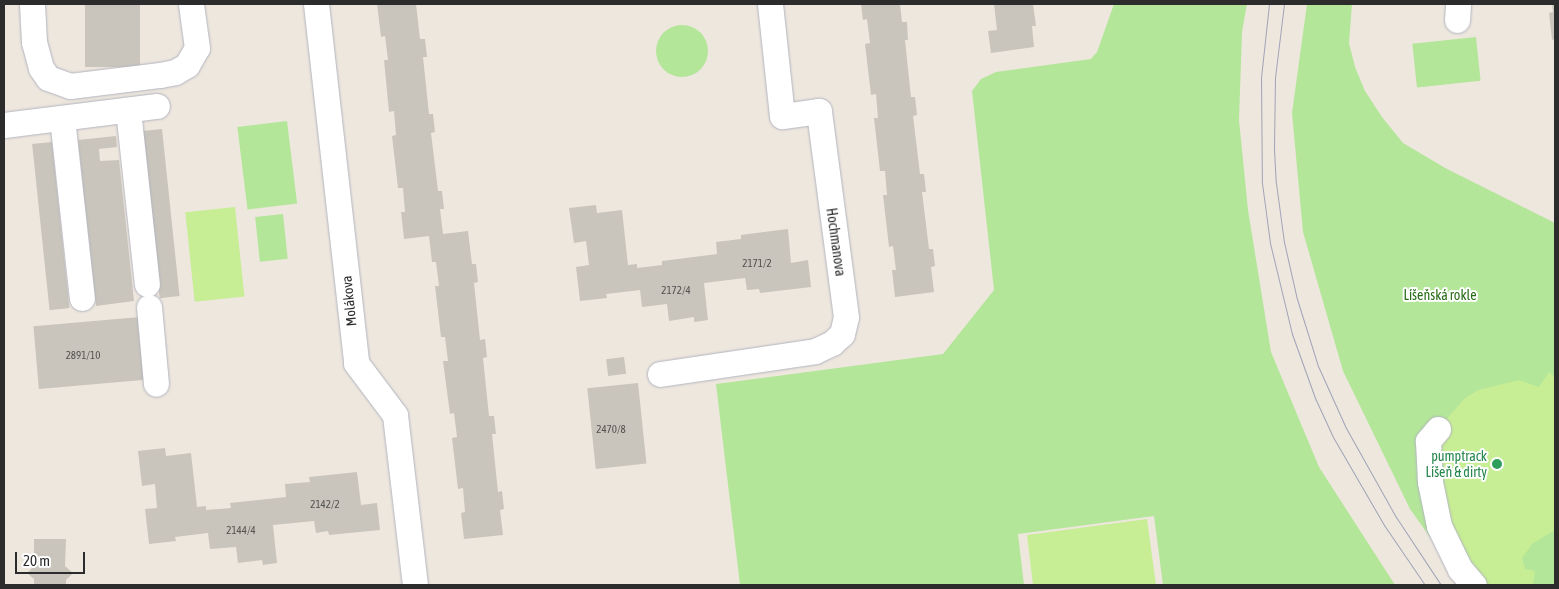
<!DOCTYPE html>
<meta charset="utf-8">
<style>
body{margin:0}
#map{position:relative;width:1559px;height:589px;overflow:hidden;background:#eee7de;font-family:"Asap Condensed",sans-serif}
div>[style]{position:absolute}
.green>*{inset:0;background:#b3e699;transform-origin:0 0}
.round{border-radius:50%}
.pitch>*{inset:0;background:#c7ed95;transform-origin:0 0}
.building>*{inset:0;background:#c9c5bc;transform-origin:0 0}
.roads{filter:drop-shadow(0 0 1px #b2b4c0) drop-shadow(0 0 1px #b2b4c0)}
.minor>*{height:25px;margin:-12.5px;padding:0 12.5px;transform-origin:12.5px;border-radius:12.5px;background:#fff}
.tram>*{height:1px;margin:-0.5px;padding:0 0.5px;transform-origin:0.5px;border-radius:0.5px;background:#a0a3b7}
.dots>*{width:14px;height:14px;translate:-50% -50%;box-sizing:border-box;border:2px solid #fff;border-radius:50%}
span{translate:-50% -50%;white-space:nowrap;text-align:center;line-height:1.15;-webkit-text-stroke:4px #fff;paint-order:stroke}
.number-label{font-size:11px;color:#535250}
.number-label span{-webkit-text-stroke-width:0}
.street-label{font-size:14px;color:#2c2c2c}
.park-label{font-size:14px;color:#296d18}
.leisure-label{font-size:14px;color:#27864d}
.right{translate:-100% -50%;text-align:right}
.frame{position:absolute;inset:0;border:5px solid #2c2c2c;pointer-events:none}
.scale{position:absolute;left:15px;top:552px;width:70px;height:22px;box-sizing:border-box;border:2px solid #2c2c2c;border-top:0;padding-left:6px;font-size:15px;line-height:18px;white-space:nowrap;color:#2c2c2c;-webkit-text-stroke:4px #fff;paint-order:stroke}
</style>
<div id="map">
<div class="green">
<div style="clip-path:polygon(1114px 4px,1247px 4px,1242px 32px,1239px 120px,1248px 210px,1271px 352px,1319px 467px,1395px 585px,1163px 585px,1154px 516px,1018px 534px,1024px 585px,740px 585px,716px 384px,943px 354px,994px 290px,972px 91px,981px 79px,996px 72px,1091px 59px,1097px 52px)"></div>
<div style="clip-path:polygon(1307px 4px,1352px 4px,1349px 43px,1355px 67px,1365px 91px,1382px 117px,1403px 143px,1447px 169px,1555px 223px,1555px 585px,1464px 585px,1410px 509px,1343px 371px,1303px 232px,1292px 113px)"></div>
<div class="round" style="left:656px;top:25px;width:52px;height:52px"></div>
<div style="left:1476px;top:37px;width:44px;height:64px;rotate:84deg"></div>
<div style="left:287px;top:121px;width:83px;height:50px;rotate:83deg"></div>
<div style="left:283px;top:214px;width:45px;height:28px;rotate:84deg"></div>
</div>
<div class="pitch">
<div style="left:235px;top:207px;width:90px;height:50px;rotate:84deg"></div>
<div style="clip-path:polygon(1549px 372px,1555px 377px,1555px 530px,1532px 544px,1522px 558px,1525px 569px,1535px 571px,1533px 585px,1488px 585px,1472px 574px,1445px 524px,1438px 429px,1464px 399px,1478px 390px,1519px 380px,1539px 387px)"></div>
<div style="clip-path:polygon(1147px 519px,1156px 585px,1033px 585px,1027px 535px)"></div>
</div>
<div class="building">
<div style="left:85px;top:4px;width:55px;height:63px"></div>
<div style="clip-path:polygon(377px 4px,416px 4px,420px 39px,425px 39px,427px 57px,423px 57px,429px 114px,433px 114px,435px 132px,431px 133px,438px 191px,442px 191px,444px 209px,440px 209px,443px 234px,468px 231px,472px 264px,476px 264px,478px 282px,474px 283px,480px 340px,485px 339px,487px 357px,483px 358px,489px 416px,494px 416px,496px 434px,492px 434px,498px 492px,502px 491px,504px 509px,500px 510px,503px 535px,464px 539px,461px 513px,465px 512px,463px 488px,458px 489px,452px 438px,457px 437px,454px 413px,450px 414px,443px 361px,448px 361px,445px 337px,441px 337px,435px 286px,439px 286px,436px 262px,432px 262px,429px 236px,404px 239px,401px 212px,405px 212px,403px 188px,398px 188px,392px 136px,396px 135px,394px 111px,389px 112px,384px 60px,388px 60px,385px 36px,381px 37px)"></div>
<div style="clip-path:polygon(861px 4px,900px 4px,902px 22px,907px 22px,908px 40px,905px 40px,911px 97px,915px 97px,917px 115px,913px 116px,920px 174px,924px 174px,926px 192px,922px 192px,929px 249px,933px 249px,935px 266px,931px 267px,934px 292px,895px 297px,892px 270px,896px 270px,893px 246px,889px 247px,883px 195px,887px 195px,885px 171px,880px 171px,874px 118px,878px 118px,876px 94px,871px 95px,865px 44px,870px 43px,867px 19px,863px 20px)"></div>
<div style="clip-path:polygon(994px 4px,1033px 4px,1036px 26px,1032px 26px,1034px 47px,991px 53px,988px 31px,997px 30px)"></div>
<div style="clip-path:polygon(1552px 4px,1555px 4px,1555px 39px,1552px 40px,1549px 13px,1553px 12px)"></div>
<div style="left:162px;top:129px;width:168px;height:20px;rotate:84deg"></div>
<div style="clip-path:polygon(116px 136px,117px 147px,99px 149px,100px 161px,119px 160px,134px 301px,96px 306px,78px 140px)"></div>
<div style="left:52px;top:142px;width:167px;height:20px;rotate:84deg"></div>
<div style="clip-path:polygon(596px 205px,597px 213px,622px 210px,628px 265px,637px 264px,637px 268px,662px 265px,662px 261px,717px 254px,716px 242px,741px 239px,741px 235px,788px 229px,791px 263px,808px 260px,811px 287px,760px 293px,759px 289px,747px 290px,745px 278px,704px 283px,708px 320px,694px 322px,694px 317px,669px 321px,667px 304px,642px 307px,640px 290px,606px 294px,607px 298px,580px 301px,576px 267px,589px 265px,586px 241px,574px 243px,569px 208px)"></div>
<div style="left:140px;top:317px;width:63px;height:107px;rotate:85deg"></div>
<div style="left:624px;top:357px;width:17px;height:18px;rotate:83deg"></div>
<div style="left:638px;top:383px;width:81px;height:51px;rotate:84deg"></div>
<div style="clip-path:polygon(165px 448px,166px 456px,191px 453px,197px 507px,206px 506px,206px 510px,231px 508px,230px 503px,286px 497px,285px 484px,310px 482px,309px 477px,357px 472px,361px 505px,377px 503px,380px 530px,329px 535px,328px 531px,316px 533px,314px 521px,273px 525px,277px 563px,263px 565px,262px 560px,238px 563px,236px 547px,210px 549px,208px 533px,175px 537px,176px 541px,149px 544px,145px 509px,157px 508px,155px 484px,142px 486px,138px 451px)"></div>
<div style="clip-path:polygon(34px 539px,66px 539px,65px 566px,73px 573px,66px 580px,66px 585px,34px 585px,34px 579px,27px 573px,34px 566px)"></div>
</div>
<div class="roads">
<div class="minor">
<div style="left:32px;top:4px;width:38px;rotate:87deg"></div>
<div style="left:34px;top:42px;width:27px;rotate:75deg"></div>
<div style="left:41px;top:68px;width:12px;rotate:55deg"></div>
<div style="left:48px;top:78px;width:23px;rotate:20deg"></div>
<div style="left:70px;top:86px;width:91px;rotate:-7deg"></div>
<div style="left:160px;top:75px;width:15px;rotate:-11deg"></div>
<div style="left:175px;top:72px;width:14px;rotate:-30deg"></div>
<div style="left:187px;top:65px;width:20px;rotate:-60deg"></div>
<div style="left:197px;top:48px;width:44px;rotate:-97.8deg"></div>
<div style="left:316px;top:4px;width:361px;rotate:83.6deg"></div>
<div style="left:356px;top:363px;width:65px;rotate:53.1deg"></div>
<div style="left:395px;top:415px;width:171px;rotate:83.3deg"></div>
<div style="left:1457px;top:20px;width:16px;rotate:-86deg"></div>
<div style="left:128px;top:110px;width:175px;rotate:83.8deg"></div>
<div style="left:62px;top:118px;width:181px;rotate:83.7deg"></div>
<div style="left:4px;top:125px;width:154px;rotate:-7.1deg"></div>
<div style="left:149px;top:307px;width:77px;rotate:84.8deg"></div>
<div style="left:660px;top:374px;width:157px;rotate:-8.4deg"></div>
<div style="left:815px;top:351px;width:19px;rotate:-25deg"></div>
<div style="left:832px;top:343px;width:13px;rotate:-42deg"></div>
<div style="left:842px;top:334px;width:17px;rotate:-77deg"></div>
<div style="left:846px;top:317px;width:208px;rotate:-97.5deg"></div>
<div style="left:819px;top:111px;width:37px;rotate:172deg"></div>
<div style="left:782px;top:116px;width:113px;rotate:-96.1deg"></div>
<div style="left:1438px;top:429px;width:16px;rotate:130deg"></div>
<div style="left:1428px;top:441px;width:41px;rotate:87.2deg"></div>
<div style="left:1430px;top:482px;width:45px;rotate:78.4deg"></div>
<div style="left:1439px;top:526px;width:48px;rotate:64deg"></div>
<div style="left:1460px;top:569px;width:21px;rotate:49deg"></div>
</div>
</div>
<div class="tram">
<div style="left:1269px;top:4px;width:74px;rotate:96.2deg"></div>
<div style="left:1261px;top:78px;width:105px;rotate:89.5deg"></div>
<div style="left:1262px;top:183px;width:61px;rotate:82.4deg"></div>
<div style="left:1270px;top:243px;width:94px;rotate:76.4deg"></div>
<div style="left:1292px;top:334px;width:68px;rotate:70.2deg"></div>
<div style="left:1315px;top:398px;width:43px;rotate:65.2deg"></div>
<div style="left:1333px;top:437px;width:102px;rotate:59.9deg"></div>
<div style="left:1384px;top:525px;width:73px;rotate:55.7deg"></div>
<div style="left:1284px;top:4px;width:74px;rotate:97deg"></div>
<div style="left:1275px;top:77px;width:72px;rotate:90.8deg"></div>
<div style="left:1274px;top:149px;width:34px;rotate:87deg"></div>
<div style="left:1276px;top:183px;width:60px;rotate:82.3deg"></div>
<div style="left:1284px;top:242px;width:58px;rotate:77.2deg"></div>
<div style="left:1297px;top:299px;width:70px;rotate:72.6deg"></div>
<div style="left:1318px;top:366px;width:68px;rotate:65.7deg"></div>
<div style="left:1346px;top:428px;width:102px;rotate:60.7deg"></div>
<div style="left:1396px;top:517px;width:82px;rotate:56.5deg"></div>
</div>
<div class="dots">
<div style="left:1497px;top:464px;background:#2e9e5b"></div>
</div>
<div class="number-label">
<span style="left:757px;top:263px">2171/2</span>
<span style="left:676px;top:290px">2172/4</span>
<span style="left:83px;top:355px">2891/10</span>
<span style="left:611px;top:429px">2470/8</span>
<span style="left:325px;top:504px">2142/2</span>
<span style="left:241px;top:530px">2144/4</span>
</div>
<div class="street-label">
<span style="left:836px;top:242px;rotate:82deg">Hochmanova</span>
<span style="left:349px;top:301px;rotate:-96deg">Molákova</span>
</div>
<div class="park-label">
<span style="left:1440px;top:295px">Líšeňská rokle</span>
</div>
<div class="leisure-label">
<span class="right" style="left:1487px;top:464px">pumptrack<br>Líšeň &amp; dirty</span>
</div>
<div class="frame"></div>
<div class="scale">20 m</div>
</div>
